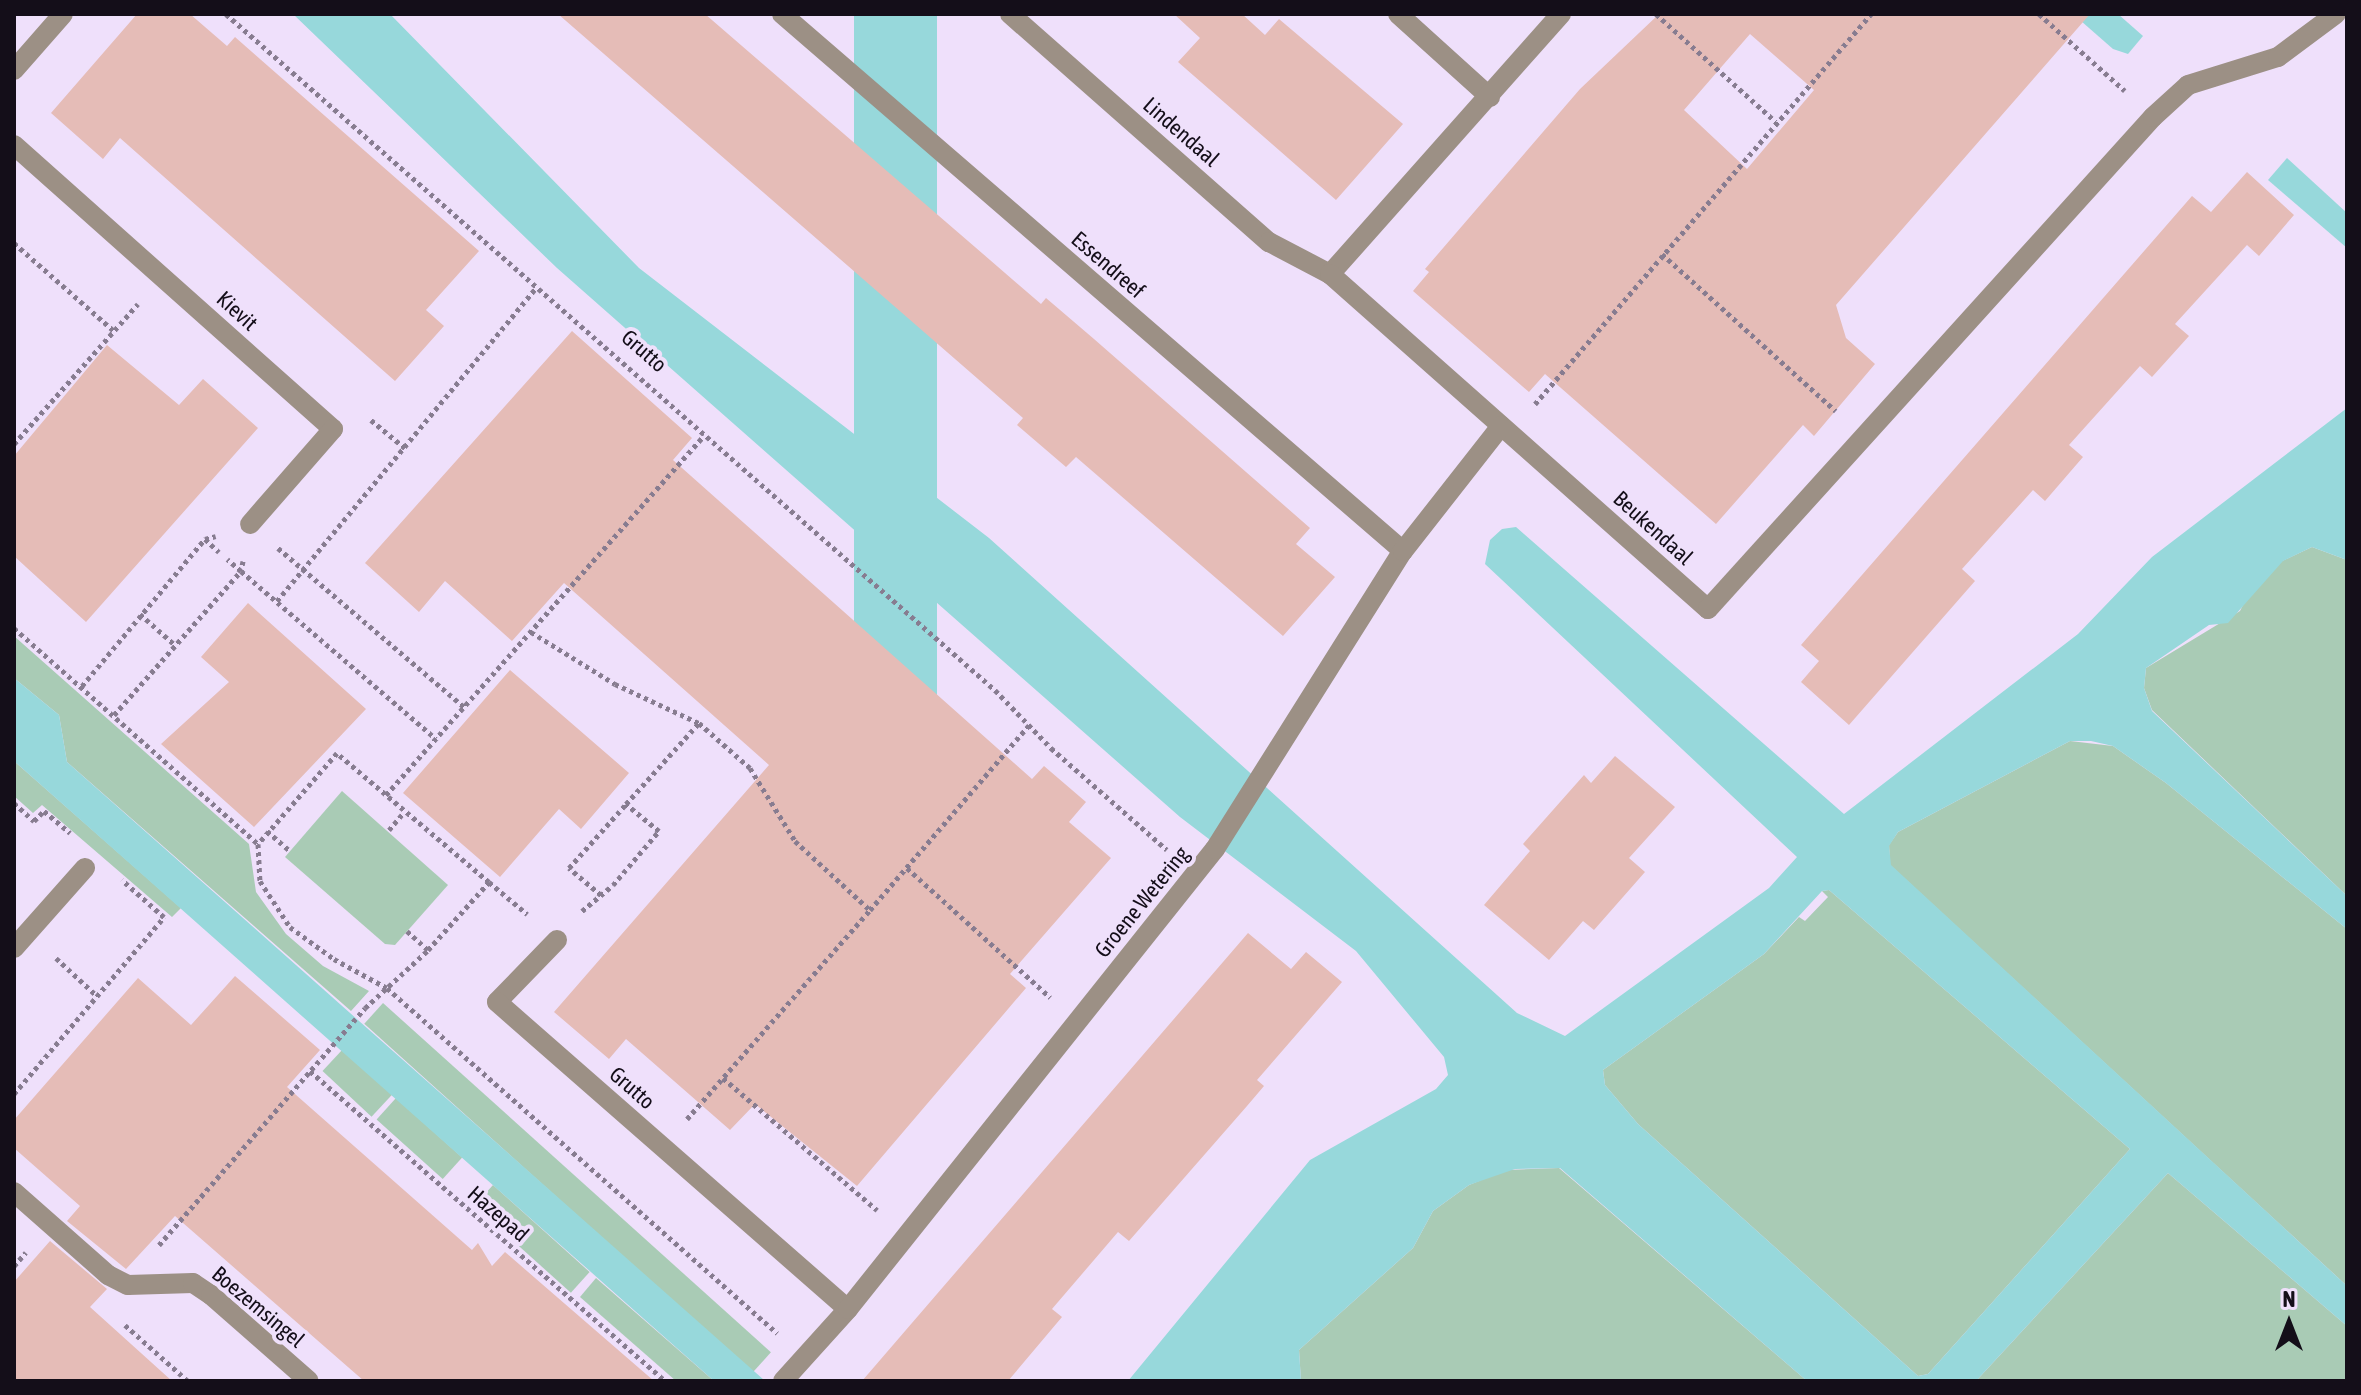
<!DOCTYPE html>
<style>
body{margin:0}
#map{position:relative;width:2361px;height:1395px;overflow:hidden;background:#efe0fb;font-family:"Asap Condensed",sans-serif}
div>[style]{position:absolute}
.green>*{inset:0;background:#a9cbb5;transform-origin:0 0}
.water>*{inset:0;background:#97d8db;transform-origin:0 0}
.building>*{inset:0;background:#e5bcb7}
.path>*{height:5px;margin-top:-2.5px;transform-origin:0;background:repeating-linear-gradient(90deg,#877c90 0 4px,transparent 0 8px)}
.minor>*{height:20px;margin:-10px;padding:0 10px;transform-origin:10px;border-radius:10px;background:#9c9085}
span{translate:-50% -50%;white-space:nowrap;text-align:center;line-height:1.15;-webkit-text-stroke:8px #efe0fb;paint-order:stroke}
.street-label{font-size:22px;color:#140e19}
.frame{position:absolute;inset:0;border:16px solid #140e19;pointer-events:none}
.north{position:absolute;left:2249px;top:1283px;width:80px;height:80px;-webkit-text-stroke:6px #efe0fb;paint-order:stroke;rotate:0deg;font-size:22px;font-weight:700;line-height:32px;text-align:center;color:#140e19}
.north::after{content:'';display:block;margin:auto;width:28px;height:36px;background:#140e19;clip-path:polygon(50% 0,100% 100%,50% 72%,0 100%)}
</style>
<div id="map">
<div class="green">
<div style="clip-path:polygon(2312px 547px,2347px 560px,2347px 896px,2152px 710px,2144px 688px,2146px 668px,2240px 611px,2248px 595px,2282px 561px)"></div>
<div style="clip-path:polygon(14px 636px,249px 844px,256px 892px,286px 934px,323px 966px,369px 991px,351px 1011px,67px 762px,59px 715px,14px 678px)"></div>
<div style="clip-path:polygon(2070px 741px,2113px 746px,2166px 783px,2347px 929px,2347px 1286px,1890px 865px,1889px 845px,1898px 832px)"></div>
<div style="clip-path:polygon(14px 761px,181px 908px,172px 917px,42px 805px,33px 813px,14px 796px)"></div>
<div style="clip-path:polygon(342px 791px,448px 885px,395px 945px,385px 944px,285px 857px)"></div>
<div style="clip-path:polygon(1829px 890px,2130px 1149px,1928px 1374px,1918px 1376px,1638px 1124px,1605px 1085px,1603px 1070px,1764px 954px,1799px 917px,1805px 921px,1828px 897px,1822px 891px)"></div>
<div style="left:383px;top:1003px;width:522px;height:28px;rotate:42deg"></div>
<div style="left:343px;top:1049px;width:67px;height:30px;rotate:43deg"></div>
<div style="left:396px;top:1098px;width:89px;height:29px;rotate:42deg"></div>
<div style="clip-path:polygon(1559px 1168px,1807px 1381px,1301px 1381px,1299px 1350px,1413px 1248px,1433px 1211px,1469px 1185px,1506px 1170px)"></div>
<div style="clip-path:polygon(2168px 1173px,2347px 1326px,2347px 1381px,1976px 1381px)"></div>
<div style="left:493px;top:1185px;width:130px;height:28px;rotate:42deg"></div>
<div style="clip-path:polygon(596px 1278px,714px 1381px,676px 1381px,580px 1297px)"></div>
</div>
<div class="water">
<div style="clip-path:polygon(evenodd,293px 14px,390px 14px,639px 268px,989px 538px,1517px 1013px,1565px 1036px,1769px 888px,1797px 857px,1485px 564px,1490px 540px,1502px 529px,1516px 527px,1844px 814px,2078px 634px,2152px 557px,2347px 408px,2347px 560px,2312px 547px,2283px 561px,2228px 623px,2209px 625px,2146px 668px,2144px 688px,2152px 711px,2347px 896px,2347px 929px,2166px 783px,2113px 746px,2091px 741px,2070px 741px,1898px 832px,1889px 846px,1891px 865px,2347px 1286px,2347px 1326px,2168px 1173px,1976px 1381px,1807px 1381px,1560px 1168px,1515px 1169px,1469px 1185px,1433px 1211px,1413px 1248px,1299px 1350px,1301px 1381px,1128px 1381px,1310px 1160px,1436px 1089px,1448px 1075px,1444px 1057px,1356px 951px,1180px 817px,557px 268px,293px 14px,1829px 890px,2130px 1149px,1928px 1374px,1918px 1376px,1638px 1124px,1605px 1085px,1603px 1070px,1764px 954px,1822px 891px,1829px 890px)"></div>
<div style="left:854px;top:14px;width:83px;height:705px"></div>
<div style="clip-path:polygon(2073px 14px,2118px 14px,2143px 36px,2128px 54px,2113px 49px)"></div>
<div style="clip-path:polygon(2287px 158px,2347px 213px,2347px 248px,2268px 180px)"></div>
<div style="clip-path:polygon(14px 678px,59px 715px,67px 762px,765px 1381px,714px 1381px,14px 761px)"></div>
</div>
<div class="building">
<div style="clip-path:polygon(137px 14px,190px 14px,227px 46px,235px 37px,479px 251px,426px 310px,444px 326px,395px 381px,120px 138px,103px 159px,51px 113px)"></div>
<div style="clip-path:polygon(558px 14px,705px 14px,1041px 304px,1046px 298px,1094px 339px,1310px 528px,1296px 544px,1335px 577px,1283px 636px,1076px 457px,1066px 467px,1017px 425px,1023px 418px)"></div>
<div style="clip-path:polygon(1174px 14px,1242px 14px,1265px 35px,1279px 19px,1403px 124px,1336px 200px,1178px 62px,1200px 38px)"></div>
<div style="clip-path:polygon(evenodd,1659px 14px,2090px 14px,1836px 305px,1846px 338px,1875px 364px,1814px 436px,1803px 425px,1716px 524px,1545px 374px,1529px 392px,1413px 291px,1429px 272px,1425px 269px,1580px 89px,1659px 14px,1750px 34px,1814px 90px,1747px 169px,1684px 110px,1750px 34px)"></div>
<div style="clip-path:polygon(2247px 172px,2294px 215px,2259px 256px,2247px 245px,2175px 324px,2189px 336px,2152px 377px,2140px 366px,2069px 445px,2083px 457px,2045px 501px,2033px 490px,1962px 569px,1975px 581px,1849px 725px,1801px 682px,1819px 661px,1801px 645px,2192px 196px,2211px 212px)"></div>
<div style="clip-path:polygon(572px 331px,692px 438px,673px 460px,1032px 779px,1044px 766px,1086px 802px,1069px 822px,1111px 858px,1010px 974px,1026px 988px,857px 1186px,755px 1104px,730px 1130px,626px 1039px,609px 1059px,554px 1012px,769px 765px,564px 583px,512px 641px,445px 581px,419px 612px,365px 563px)"></div>
<div style="clip-path:polygon(107px 345px,179px 405px,203px 379px,258px 428px,86px 622px,14px 556px,14px 456px)"></div>
<div style="clip-path:polygon(248px 603px,366px 709px,254px 827px,161px 744px,229px 682px,201px 657px)"></div>
<div style="clip-path:polygon(510px 670px,629px 773px,581px 829px,559px 809px,500px 877px,403px 793px)"></div>
<div style="clip-path:polygon(1615px 756px,1675px 807px,1629px 858px,1645px 872px,1594px 930px,1583px 921px,1549px 960px,1484px 905px,1530px 851px,1523px 844px,1584px 775px,1591px 783px)"></div>
<div style="clip-path:polygon(1248px 933px,1291px 969px,1306px 952px,1342px 982px,1257px 1080px,1264px 1086px,1247px 1106px,1129px 1241px,1118px 1232px,1052px 1309px,1062px 1317px,1008px 1381px,862px 1381px)"></div>
<div style="clip-path:polygon(235px 976px,320px 1050px,287px 1087px,472px 1250px,478px 1243px,492px 1266px,505px 1252px,654px 1381px,364px 1381px,175px 1216px,126px 1269px,67px 1221px,80px 1206px,14px 1148px,14px 1120px,138px 978px,191px 1025px)"></div>
<div style="clip-path:polygon(50px 1241px,107px 1289px,90px 1307px,172px 1381px,14px 1381px,14px 1282px)"></div>
</div>
<div class="path">
<div style="left:226px;top:14px;width:1024px;rotate:41.32deg"></div>
<div style="left:995px;top:690px;width:81px;rotate:46deg"></div>
<div style="left:1051px;top:748px;width:154px;rotate:41.3deg"></div>
<div style="left:1656px;top:14px;width:161px;rotate:42deg"></div>
<div style="left:2039px;top:14px;width:115px;rotate:41.8deg"></div>
<div style="left:14px;top:243px;width:133px;rotate:41.3deg"></div>
<div style="left:1662px;top:254px;width:234px;rotate:42.1deg"></div>
<div style="left:1535px;top:404px;width:515px;rotate:-49.25deg"></div>
<div style="left:371px;top:420px;width:44px;rotate:39.5deg"></div>
<div style="left:14px;top:444px;width:187px;rotate:-48.5deg"></div>
<div style="left:205px;top:539px;width:19px;rotate:43deg"></div>
<div style="left:278px;top:548px;width:245px;rotate:40.5deg"></div>
<div style="left:243px;top:561px;width:10px;rotate:101deg"></div>
<div style="left:241px;top:571px;width:257px;rotate:40.7deg"></div>
<div style="left:277px;top:601px;width:406px;rotate:-50.4deg"></div>
<div style="left:140px;top:614px;width:47px;rotate:41.5deg"></div>
<div style="left:14px;top:628px;width:326px;rotate:41.5deg"></div>
<div style="left:258px;top:844px;width:37px;rotate:87deg"></div>
<div style="left:260px;top:881px;width:55px;rotate:56.9deg"></div>
<div style="left:290px;top:927px;width:54px;rotate:36deg"></div>
<div style="left:334px;top:959px;width:60px;rotate:28.7deg"></div>
<div style="left:387px;top:988px;width:521px;rotate:41.5deg"></div>
<div style="left:531px;top:632px;width:99px;rotate:31.8deg"></div>
<div style="left:615px;top:684px;width:93px;rotate:24.9deg"></div>
<div style="left:699px;top:723px;width:68px;rotate:41.4deg"></div>
<div style="left:750px;top:768px;width:86px;rotate:58.3deg"></div>
<div style="left:795px;top:841px;width:102px;rotate:42.6deg"></div>
<div style="left:870px;top:910px;width:244px;rotate:-49.3deg"></div>
<div style="left:82px;top:686px;width:192px;rotate:-50.1deg"></div>
<div style="left:205px;top:539px;width:11px;rotate:-15deg"></div>
<div style="left:114px;top:715px;width:192px;rotate:-48.6deg"></div>
<div style="left:241px;top:571px;width:18px;rotate:-139deg"></div>
<div style="left:386px;top:795px;width:480px;rotate:-48.5deg"></div>
<div style="left:14px;top:803px;width:27px;rotate:42deg"></div>
<div style="left:34px;top:821px;width:14px;rotate:-45deg"></div>
<div style="left:44px;top:811px;width:34px;rotate:40deg"></div>
<div style="left:389px;top:830px;width:23px;rotate:-50deg"></div>
<div style="left:267px;top:831px;width:30px;rotate:41deg"></div>
<div style="left:907px;top:868px;width:193px;rotate:42.1deg"></div>
<div style="left:489px;top:882px;width:50px;rotate:40.1deg"></div>
<div style="left:601px;top:895px;width:42px;rotate:-139.8deg"></div>
<div style="left:569px;top:868px;width:86px;rotate:-48.3deg"></div>
<div style="left:582px;top:911px;width:40px;rotate:-40deg"></div>
<div style="left:613px;top:885px;width:71px;rotate:-49.6deg"></div>
<div style="left:659px;top:831px;width:43px;rotate:-140.7deg"></div>
<div style="left:626px;top:804px;width:109px;rotate:-48deg"></div>
<div style="left:407px;top:931px;width:28px;rotate:42deg"></div>
<div style="left:56px;top:958px;width:54px;rotate:42.8deg"></div>
<div style="left:310px;top:1071px;width:471px;rotate:41.1deg"></div>
<div style="left:723px;top:1078px;width:203px;rotate:40.6deg"></div>
<div style="left:14px;top:1094px;width:232px;rotate:-49.7deg"></div>
<div style="left:164px;top:917px;width:56px;rotate:-138.6deg"></div>
<div style="left:687px;top:1119px;width:278px;rotate:-48.8deg"></div>
<div style="left:159px;top:1245px;width:314px;rotate:-49deg"></div>
<div style="left:365px;top:1008px;width:86px;rotate:-42.6deg"></div>
<div style="left:428px;top:950px;width:91px;rotate:-48.1deg"></div>
<div style="left:489px;top:882px;width:199px;rotate:-139.7deg"></div>
<div style="left:337px;top:753px;width:121px;rotate:131deg"></div>
<div style="left:14px;top:1266px;width:18px;rotate:-49deg"></div>
<div style="left:125px;top:1325px;width:84px;rotate:41.6deg"></div>
</div>
<div class="minor">
<div style="left:782px;top:14px;width:821px;rotate:40.85deg"></div>
<div style="left:1010px;top:14px;width:345px;rotate:41.4deg"></div>
<div style="left:1269px;top:242px;width:69px;rotate:27.7deg"></div>
<div style="left:1398px;top:14px;width:124px;rotate:42.1deg"></div>
<div style="left:1561px;top:14px;width:348px;rotate:131.6deg"></div>
<div style="left:1330px;top:274px;width:505px;rotate:41.55deg"></div>
<div style="left:1708px;top:609px;width:663px;rotate:-47.87deg"></div>
<div style="left:2153px;top:117px;width:47px;rotate:-42.4deg"></div>
<div style="left:2188px;top:85px;width:94px;rotate:-17.3deg"></div>
<div style="left:2278px;top:57px;width:72px;rotate:-36.6deg"></div>
<div style="left:14px;top:70px;width:74px;rotate:-48.8deg"></div>
<div style="left:14px;top:145px;width:427px;rotate:41.7deg"></div>
<div style="left:333px;top:429px;width:126px;rotate:131.1deg"></div>
<div style="left:557px;top:940px;width:86px;rotate:134.1deg"></div>
<div style="left:497px;top:1002px;width:466px;rotate:41.2deg"></div>
<div style="left:14px;top:948px;width:107px;rotate:-48.4deg"></div>
<div style="left:14px;top:1192px;width:125px;rotate:41.4deg"></div>
<div style="left:108px;top:1275px;width:22px;rotate:27deg"></div>
<div style="left:128px;top:1285px;width:65px;rotate:-1.8deg"></div>
<div style="left:193px;top:1283px;width:22px;rotate:34deg"></div>
<div style="left:211px;top:1295px;width:130px;rotate:41.3deg"></div>
<div style="left:783px;top:1381px;width:97px;rotate:-47.9deg"></div>
<div style="left:848px;top:1309px;width:588px;rotate:-51.42deg"></div>
<div style="left:1215px;top:849px;width:352px;rotate:-57.8deg"></div>
<div style="left:1403px;top:551px;width:159px;rotate:-51.9deg"></div>
</div>
<div class="street-label">
<span style="left:1181px;top:132px;rotate:41deg">Lindendaal</span>
<span style="left:1108px;top:265px;rotate:41deg">Essendreef</span>
<span style="left:237px;top:311px;rotate:42deg">Kievit</span>
<span style="left:644px;top:351px;rotate:41deg">Grutto</span>
<span style="left:1653px;top:528px;rotate:42deg">Beukendaal</span>
<span style="left:1142px;top:902px;rotate:-51deg">Groene Wetering</span>
<span style="left:632px;top:1088px;rotate:41deg">Grutto</span>
<span style="left:498px;top:1214px;rotate:41deg">Hazepad</span>
<span style="left:258px;top:1307px;rotate:40deg">Boezemsingel</span>
</div>
<div class="frame"></div>
<div class="north">N</div>
</div>
